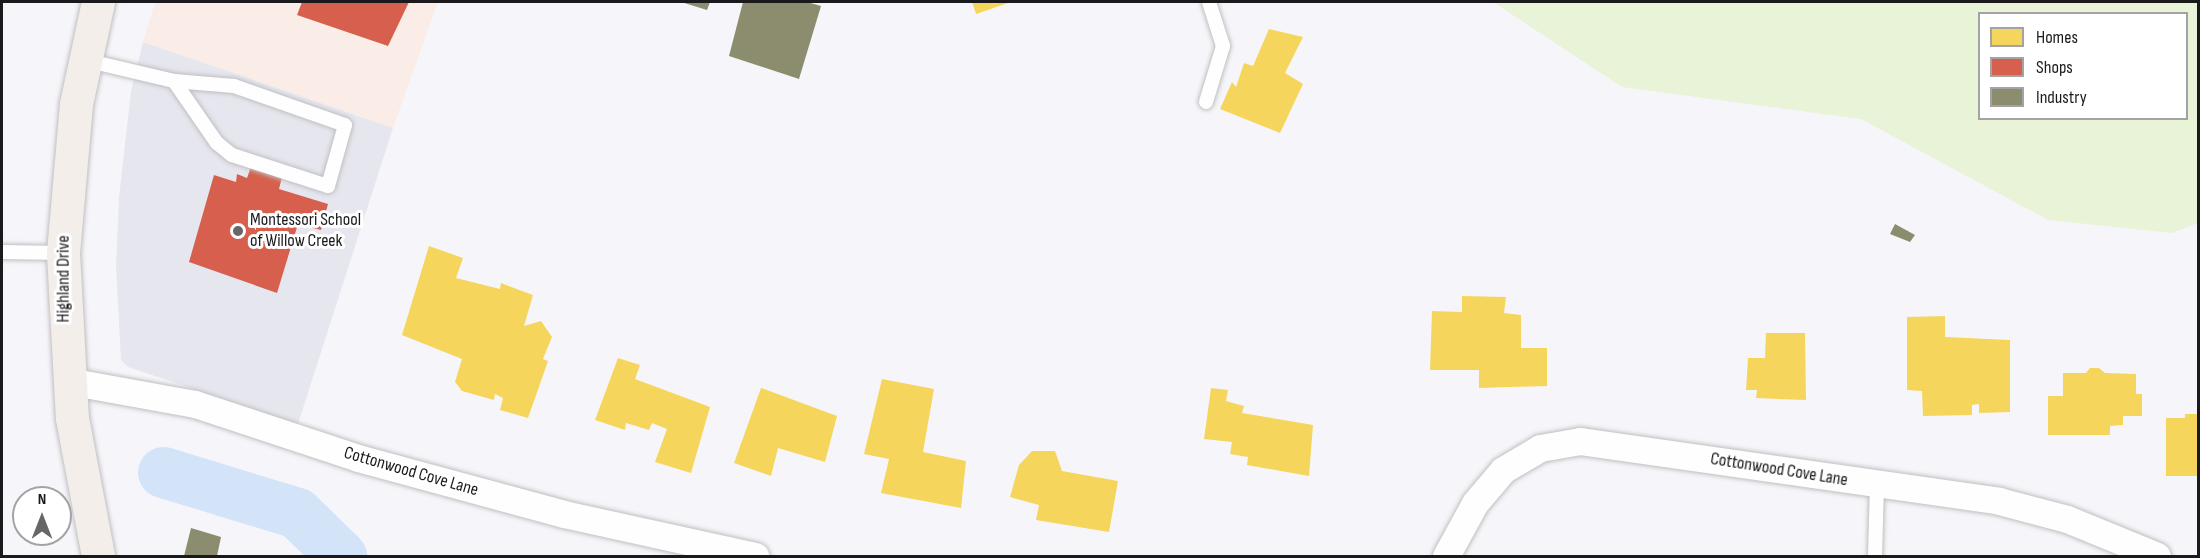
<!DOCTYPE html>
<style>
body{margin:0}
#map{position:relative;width:2200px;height:558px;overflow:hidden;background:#f6f6fa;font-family:"Sofia Sans Condensed",sans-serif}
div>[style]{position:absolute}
.commercial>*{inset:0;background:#faede8}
.built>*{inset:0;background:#e6e6ef}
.green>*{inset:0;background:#e8f3d8}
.homes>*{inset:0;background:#f6d55c}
.shops>*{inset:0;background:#d6604d}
.industry>*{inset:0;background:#8c8c6e}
.river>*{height:51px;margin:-25.5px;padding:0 25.5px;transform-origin:25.5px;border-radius:25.5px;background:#d4e4f8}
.roads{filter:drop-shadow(0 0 2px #c0c0c2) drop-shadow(0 0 2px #c0c0c2)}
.lane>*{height:14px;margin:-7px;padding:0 7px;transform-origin:7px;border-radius:7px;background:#fefefe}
.street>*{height:27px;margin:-13.5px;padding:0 13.5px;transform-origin:13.5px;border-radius:13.5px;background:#fefefe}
.primary>*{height:33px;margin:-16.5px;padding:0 16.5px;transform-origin:16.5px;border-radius:16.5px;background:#f4eeeb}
.dots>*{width:16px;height:16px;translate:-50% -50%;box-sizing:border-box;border:3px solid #fff;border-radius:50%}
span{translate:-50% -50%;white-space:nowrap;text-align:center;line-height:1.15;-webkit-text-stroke:6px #fff;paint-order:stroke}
.poi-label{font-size:18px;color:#1a1a1d}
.left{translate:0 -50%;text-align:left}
.street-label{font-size:18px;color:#1a1a1d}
.frame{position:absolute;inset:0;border:3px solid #1a1a1d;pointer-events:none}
.legend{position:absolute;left:1978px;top:12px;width:210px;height:108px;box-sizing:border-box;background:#fff;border:2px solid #a3a3a5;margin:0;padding:8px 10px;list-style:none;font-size:18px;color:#1a1a1d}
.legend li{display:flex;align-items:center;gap:12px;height:30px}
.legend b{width:30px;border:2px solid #a3a3a5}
.north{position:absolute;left:12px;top:486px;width:60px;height:60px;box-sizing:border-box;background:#fff;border:2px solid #a3a3a5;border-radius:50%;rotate:0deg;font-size:16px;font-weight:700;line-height:24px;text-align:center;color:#1a1a1d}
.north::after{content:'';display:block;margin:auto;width:21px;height:27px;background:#67676a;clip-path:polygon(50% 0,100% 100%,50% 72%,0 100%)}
</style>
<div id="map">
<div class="commercial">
<div style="clip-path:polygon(155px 2px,438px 2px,393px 128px,143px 42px)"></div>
</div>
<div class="built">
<div style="clip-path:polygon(143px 42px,393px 128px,298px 424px,128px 367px,121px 360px,116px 266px,119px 197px,131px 91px)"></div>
</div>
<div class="green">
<div style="clip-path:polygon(evenodd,1493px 2px,2198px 2px,2198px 223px,2172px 233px,2048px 220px,1861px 119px,1622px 87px,1493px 2px,1980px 14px,2186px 14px,2186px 118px,1980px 118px,1980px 14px)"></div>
</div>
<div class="homes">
<div style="clip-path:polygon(972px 2px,1011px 2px,976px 14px)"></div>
<div style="clip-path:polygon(1269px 29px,1303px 37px,1285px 73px,1303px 84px,1280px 133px,1220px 109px,1232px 82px,1236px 87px,1244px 63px,1253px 66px)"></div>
<div style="clip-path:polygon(429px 246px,463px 258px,456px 278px,500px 289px,501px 283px,533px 295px,524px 326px,541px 321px,552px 337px,543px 359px,548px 361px,528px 418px,500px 410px,503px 398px,495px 394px,494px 400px,462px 391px,455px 382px,462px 359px,402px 335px)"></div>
<div style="clip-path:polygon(1462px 296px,1506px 297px,1504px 313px,1521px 315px,1521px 348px,1547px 348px,1547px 386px,1479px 388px,1479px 370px,1430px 370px,1432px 311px,1462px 312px)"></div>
<div style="clip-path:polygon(1945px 316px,1945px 337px,2010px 340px,2010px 412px,1979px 413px,1979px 404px,1972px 405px,1972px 415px,1923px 416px,1922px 391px,1907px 390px,1907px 317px)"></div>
<div style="clip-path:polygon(1766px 333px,1805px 333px,1806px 400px,1756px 398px,1757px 390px,1746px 390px,1748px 358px,1765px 358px)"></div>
<div style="clip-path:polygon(618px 358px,640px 365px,635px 379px,710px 407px,691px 473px,655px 462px,667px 429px,652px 423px,649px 430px,626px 423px,625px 430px,595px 420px)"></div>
<div style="clip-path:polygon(2090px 368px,2099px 368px,2105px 373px,2136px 374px,2136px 394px,2142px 394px,2142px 416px,2123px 416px,2123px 425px,2110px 426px,2110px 435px,2048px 435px,2048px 396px,2063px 396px,2063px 373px,2086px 373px)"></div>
<div style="clip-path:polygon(882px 379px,934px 389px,923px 452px,966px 461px,961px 508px,881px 493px,889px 459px,864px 454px)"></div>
<div style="clip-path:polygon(761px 388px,837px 416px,825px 462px,778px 448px,771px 476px,734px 463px)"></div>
<div style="clip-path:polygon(1211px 388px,1228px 390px,1226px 401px,1244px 406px,1242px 413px,1313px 425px,1309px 476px,1247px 465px,1248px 457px,1230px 454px,1232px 442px,1204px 439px)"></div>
<div style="clip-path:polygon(2185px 414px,2198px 414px,2198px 476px,2166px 476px,2166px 418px,2185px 418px)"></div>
<div style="clip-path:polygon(1032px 451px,1055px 451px,1062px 471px,1118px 481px,1109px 532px,1036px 520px,1039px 505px,1010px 497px,1019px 465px)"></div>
</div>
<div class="shops">
<div style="clip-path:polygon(302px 2px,409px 2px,388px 46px,297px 15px)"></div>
<div style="clip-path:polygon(251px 167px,282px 177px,279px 189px,328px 204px,321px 230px,298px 224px,277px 293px,189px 262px,214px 175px,236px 182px,237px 174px,247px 178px)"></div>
</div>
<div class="industry">
<div style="clip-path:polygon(681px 2px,710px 2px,707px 10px)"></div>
<div style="clip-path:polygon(743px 2px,807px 2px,821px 6px,799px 79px,729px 56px)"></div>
<div style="clip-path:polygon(1895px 224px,1915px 235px,1910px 242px,1890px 234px)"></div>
<div style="clip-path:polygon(191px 528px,221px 537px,217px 556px,184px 556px)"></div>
</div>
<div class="river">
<div style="left:163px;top:472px;width:140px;rotate:17deg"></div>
<div style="left:297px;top:513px;width:62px;rotate:44.3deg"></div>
</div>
<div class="roads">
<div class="lane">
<div style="left:85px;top:60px;width:91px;rotate:13.3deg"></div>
<div style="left:174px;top:81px;width:75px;rotate:55.3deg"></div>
<div style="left:217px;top:143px;width:19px;rotate:39deg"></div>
<div style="left:232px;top:155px;width:101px;rotate:17.9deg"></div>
<div style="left:328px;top:186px;width:63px;rotate:-74.4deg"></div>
<div style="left:345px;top:125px;width:118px;rotate:-160.6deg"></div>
<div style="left:234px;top:86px;width:60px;rotate:-175.2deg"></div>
<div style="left:1206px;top:102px;width:59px;rotate:-73.1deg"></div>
<div style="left:1223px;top:46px;width:46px;rotate:-107.7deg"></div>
<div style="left:2px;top:252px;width:61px;rotate:0.9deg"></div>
<div style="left:1875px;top:556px;width:71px;rotate:-88.4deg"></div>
</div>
<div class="street">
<div style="left:68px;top:381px;width:129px;rotate:10.3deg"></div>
<div style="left:195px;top:404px;width:172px;rotate:18.3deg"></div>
<div style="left:358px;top:458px;width:213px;rotate:15.2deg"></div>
<div style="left:564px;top:514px;width:196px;rotate:12.4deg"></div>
<div style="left:1446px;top:556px;width:60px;rotate:-61.3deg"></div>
<div style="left:1475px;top:503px;width:43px;rotate:-49.7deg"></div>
<div style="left:1503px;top:470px;width:43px;rotate:-30.7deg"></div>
<div style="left:1540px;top:448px;width:41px;rotate:-9.9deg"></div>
<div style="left:1580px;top:441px;width:423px;rotate:8.1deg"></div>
<div style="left:1999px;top:501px;width:70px;rotate:14.8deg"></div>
<div style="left:2067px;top:519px;width:97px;rotate:22.3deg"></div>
</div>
<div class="primary">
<div style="left:98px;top:2px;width:104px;rotate:102.2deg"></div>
<div style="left:76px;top:104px;width:150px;rotate:95deg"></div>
<div style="left:63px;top:253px;width:165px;rotate:86.9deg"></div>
<div style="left:72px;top:418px;width:140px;rotate:79.3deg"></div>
</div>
</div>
<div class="dots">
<div style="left:238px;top:231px;background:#67676a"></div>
</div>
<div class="poi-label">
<span class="left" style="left:250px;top:231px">Montessori School<br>of Willow Creek</span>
</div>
<div class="street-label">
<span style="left:64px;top:279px;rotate:-90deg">Highland Drive</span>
<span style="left:1779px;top:470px;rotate:9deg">Cottonwood Cove Lane</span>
<span style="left:411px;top:472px;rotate:16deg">Cottonwood Cove Lane</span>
</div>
<div class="frame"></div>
<ul class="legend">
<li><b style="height:16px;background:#f6d55c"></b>Homes</li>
<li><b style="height:16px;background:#d6604d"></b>Shops</li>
<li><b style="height:16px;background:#8c8c6e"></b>Industry</li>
</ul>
<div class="north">N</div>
</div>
